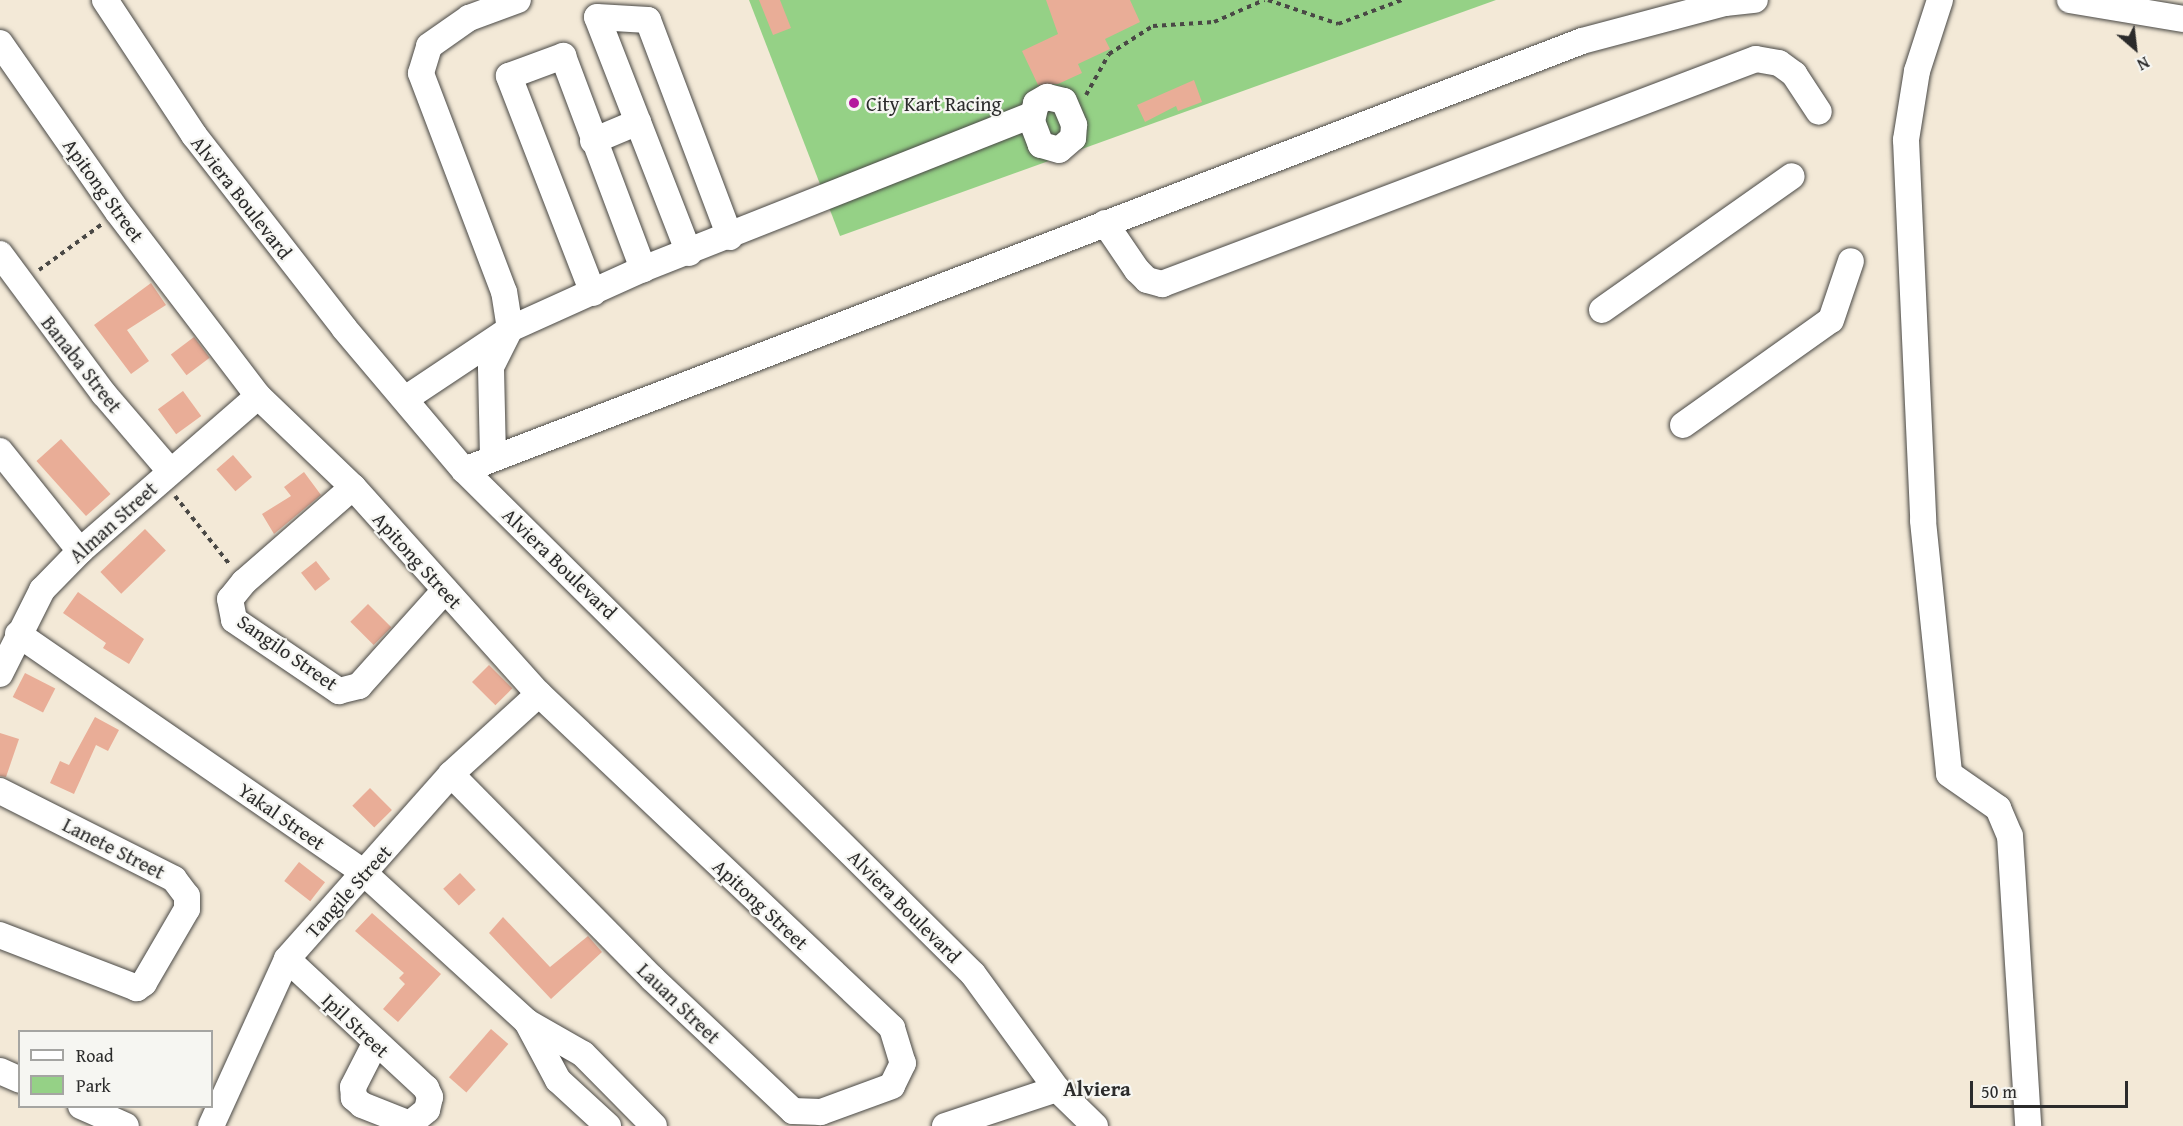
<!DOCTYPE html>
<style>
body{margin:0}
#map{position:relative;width:2183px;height:1126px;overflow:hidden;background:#f3e9d7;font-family:"Gentium Book Plus",serif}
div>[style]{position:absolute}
.green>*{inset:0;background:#95d186}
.building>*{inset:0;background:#e9ad97;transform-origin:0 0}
.path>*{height:4px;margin-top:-2px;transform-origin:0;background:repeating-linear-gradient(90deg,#494845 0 4.5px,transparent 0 9px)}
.roads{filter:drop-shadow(0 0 2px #494845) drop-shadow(0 0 2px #494845)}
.minor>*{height:26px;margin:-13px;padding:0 13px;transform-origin:13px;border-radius:13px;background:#fff}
.dots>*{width:16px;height:16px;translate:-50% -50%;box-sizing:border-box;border:3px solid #f6f6f2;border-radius:50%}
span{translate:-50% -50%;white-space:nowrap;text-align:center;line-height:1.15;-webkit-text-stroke:4.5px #f6f6f2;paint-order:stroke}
.poi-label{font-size:20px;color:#2b2b2b}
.left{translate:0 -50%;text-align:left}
.street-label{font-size:20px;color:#2b2b2b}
.neighbourhood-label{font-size:21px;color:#2b2b2b;font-weight:700}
.legend{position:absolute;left:18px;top:1030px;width:195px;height:78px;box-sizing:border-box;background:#f6f6f2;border:2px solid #a5a5a2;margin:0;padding:8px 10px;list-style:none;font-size:18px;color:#2b2b2b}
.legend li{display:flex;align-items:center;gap:12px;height:30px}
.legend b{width:30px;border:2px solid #a5a5a2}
.north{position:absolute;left:2105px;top:18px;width:60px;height:60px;-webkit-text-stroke:4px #f6f6f2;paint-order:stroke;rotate:152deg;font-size:16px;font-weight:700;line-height:24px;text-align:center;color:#2b2b2b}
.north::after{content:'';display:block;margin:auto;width:21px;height:27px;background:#2b2b2b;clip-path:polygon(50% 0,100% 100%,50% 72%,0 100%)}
.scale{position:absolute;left:1970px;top:1081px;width:158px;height:27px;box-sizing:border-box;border:3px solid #2b2b2b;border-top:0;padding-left:8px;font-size:18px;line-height:21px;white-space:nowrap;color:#2b2b2b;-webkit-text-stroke:4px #f6f6f2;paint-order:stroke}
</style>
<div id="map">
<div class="green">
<div style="clip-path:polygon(749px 0,1496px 0,840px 236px)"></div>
</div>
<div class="building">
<div style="clip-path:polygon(759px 0,780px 0,791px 28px,773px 35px)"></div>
<div style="clip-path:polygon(1046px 0,1130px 0,1140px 22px,1105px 39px,1110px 49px,1078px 64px,1082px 73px,1058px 84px,1038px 85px,1022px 51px,1058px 34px)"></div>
<div style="clip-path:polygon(1194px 80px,1202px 102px,1178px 111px,1176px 106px,1145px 122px,1137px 105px)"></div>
<div style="clip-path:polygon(151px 283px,166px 305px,127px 330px,149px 361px,131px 374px,94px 325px)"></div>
<div style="left:194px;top:337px;width:26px;height:29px;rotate:53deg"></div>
<div style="left:183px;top:391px;width:31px;height:31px;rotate:54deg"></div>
<div style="left:61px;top:439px;width:74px;height:33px;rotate:48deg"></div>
<div style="left:233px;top:455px;width:29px;height:22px;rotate:49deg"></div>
<div style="clip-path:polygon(304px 472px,321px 495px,274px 534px,262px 514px,291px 496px,284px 487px)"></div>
<div style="left:145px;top:529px;width:30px;height:62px;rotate:46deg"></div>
<div style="left:316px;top:561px;width:23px;height:19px;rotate:52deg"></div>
<div style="clip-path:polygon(78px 592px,144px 639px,129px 664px,103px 648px,106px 643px,63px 613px)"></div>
<div style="left:368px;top:604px;width:33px;height:25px;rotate:45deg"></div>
<div style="left:489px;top:665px;width:33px;height:24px;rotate:45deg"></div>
<div style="left:25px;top:673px;width:34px;height:27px;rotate:27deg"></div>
<div style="clip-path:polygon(95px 717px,119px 730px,108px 751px,96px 745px,74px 794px,50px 783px,60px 761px,69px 765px)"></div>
<div style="clip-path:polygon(0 733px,19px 739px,6px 777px,0 776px)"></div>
<div style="left:370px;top:788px;width:31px;height:25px;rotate:45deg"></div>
<div style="left:299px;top:862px;width:33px;height:24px;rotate:38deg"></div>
<div style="left:460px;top:873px;width:23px;height:23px;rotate:47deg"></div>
<div style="clip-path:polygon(372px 913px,441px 974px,398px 1022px,383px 1009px,405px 984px,399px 978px,404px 973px,355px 931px)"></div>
<div style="clip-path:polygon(503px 917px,550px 967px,588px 936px,602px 952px,551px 999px,489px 933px)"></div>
<div style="left:491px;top:1029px;width:23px;height:64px;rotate:41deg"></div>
</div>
<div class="path">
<div style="left:1268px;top:0;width:74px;rotate:18.9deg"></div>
<div style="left:1338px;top:24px;width:68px;rotate:-20.6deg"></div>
<div style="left:1086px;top:95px;width:47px;rotate:-60.7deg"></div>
<div style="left:1109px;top:54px;width:52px;rotate:-32.5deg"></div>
<div style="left:1153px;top:26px;width:61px;rotate:-3.8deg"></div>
<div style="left:1214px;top:22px;width:55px;rotate:-23.7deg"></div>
<div style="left:39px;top:270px;width:77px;rotate:-36deg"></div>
<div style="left:175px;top:496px;width:88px;rotate:51.4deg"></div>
</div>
<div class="roads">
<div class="minor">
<div style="left:105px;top:0;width:162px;rotate:56.6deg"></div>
<div style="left:194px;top:135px;width:244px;rotate:52.1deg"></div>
<div style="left:344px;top:328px;width:186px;rotate:49.8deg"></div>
<div style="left:464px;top:470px;width:716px;rotate:44.72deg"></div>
<div style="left:973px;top:974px;width:142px;rotate:53.9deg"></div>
<div style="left:1057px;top:1089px;width:53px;rotate:44.2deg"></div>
<div style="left:1940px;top:0;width:75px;rotate:107.9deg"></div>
<div style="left:1917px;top:71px;width:70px;rotate:99.1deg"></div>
<div style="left:1906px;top:140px;width:381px;rotate:87.4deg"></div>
<div style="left:1923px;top:521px;width:254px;rotate:84.1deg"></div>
<div style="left:1949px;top:774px;width:60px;rotate:34.8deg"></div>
<div style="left:1998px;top:808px;width:30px;rotate:67deg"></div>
<div style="left:2010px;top:836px;width:291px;rotate:86.4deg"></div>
<div style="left:2070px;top:0;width:115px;rotate:9.5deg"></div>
<div style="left:0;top:43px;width:206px;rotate:55.1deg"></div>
<div style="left:118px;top:212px;width:231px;rotate:52.7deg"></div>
<div style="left:258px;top:396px;width:132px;rotate:43.8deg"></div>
<div style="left:353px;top:487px;width:278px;rotate:48.1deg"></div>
<div style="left:539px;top:694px;width:486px;rotate:43.4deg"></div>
<div style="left:892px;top:1028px;width:37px;rotate:73deg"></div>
<div style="left:903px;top:1063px;width:25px;rotate:116deg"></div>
<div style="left:892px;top:1086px;width:76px;rotate:159.9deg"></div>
<div style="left:821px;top:1112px;width:28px;rotate:-178deg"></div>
<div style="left:793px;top:1111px;width:194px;rotate:-136.7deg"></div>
<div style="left:652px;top:978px;width:286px;rotate:-134.6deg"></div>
<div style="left:1047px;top:97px;width:17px;rotate:13deg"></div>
<div style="left:1064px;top:101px;width:26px;rotate:67deg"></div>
<div style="left:1074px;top:125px;width:13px;rotate:94deg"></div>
<div style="left:1073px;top:138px;width:18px;rotate:139deg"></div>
<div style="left:1059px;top:150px;width:19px;rotate:-164deg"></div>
<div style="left:1041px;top:145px;width:26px;rotate:-111deg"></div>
<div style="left:1032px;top:121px;width:18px;rotate:-77deg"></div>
<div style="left:1036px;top:103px;width:13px;rotate:-29deg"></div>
<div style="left:593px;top:141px;width:49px;rotate:-22.9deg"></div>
<div style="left:1105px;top:223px;width:57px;rotate:55.8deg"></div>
<div style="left:1137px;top:270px;width:14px;rotate:45deg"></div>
<div style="left:1147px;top:280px;width:16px;rotate:15deg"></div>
<div style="left:1162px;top:284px;width:635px;rotate:-20.75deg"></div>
<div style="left:1756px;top:59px;width:23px;rotate:10deg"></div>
<div style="left:1779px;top:63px;width:19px;rotate:36deg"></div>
<div style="left:1794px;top:74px;width:45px;rotate:56.7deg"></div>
<div style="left:689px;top:253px;width:253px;rotate:-111.3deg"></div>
<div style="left:597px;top:17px;width:51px;rotate:3.4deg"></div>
<div style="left:648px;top:20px;width:232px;rotate:69.3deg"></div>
<div style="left:0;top:254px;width:174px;rotate:53.4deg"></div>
<div style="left:104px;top:394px;width:101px;rotate:49.4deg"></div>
<div style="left:593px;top:293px;width:233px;rotate:-111.2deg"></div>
<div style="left:509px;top:76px;width:58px;rotate:-20.3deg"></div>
<div style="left:563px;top:56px;width:228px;rotate:69.4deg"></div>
<div style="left:1602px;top:310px;width:232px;rotate:-35.2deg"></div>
<div style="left:405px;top:399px;width:126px;rotate:-33.7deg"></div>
<div style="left:510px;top:329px;width:146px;rotate:-24.3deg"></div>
<div style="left:643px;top:269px;width:417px;rotate:-21.6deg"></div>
<div style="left:1683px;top:425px;width:181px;rotate:-35.4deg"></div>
<div style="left:1831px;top:320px;width:62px;rotate:-71.3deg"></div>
<div style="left:0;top:451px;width:128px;rotate:51.3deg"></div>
<div style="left:493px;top:457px;width:90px;rotate:-91.3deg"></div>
<div style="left:491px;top:367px;width:42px;rotate:-63.4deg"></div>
<div style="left:510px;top:329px;width:37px;rotate:-99deg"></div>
<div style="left:504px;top:292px;width:234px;rotate:-110.8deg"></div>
<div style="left:421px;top:73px;width:28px;rotate:-73deg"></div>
<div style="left:429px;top:46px;width:49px;rotate:-35deg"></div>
<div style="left:469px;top:18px;width:52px;rotate:-20.2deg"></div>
<div style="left:464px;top:470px;width:1197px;rotate:-20.99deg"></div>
<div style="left:1582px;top:41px;width:148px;rotate:-14.9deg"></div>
<div style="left:1725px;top:3px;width:30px;rotate:-6deg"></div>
<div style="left:353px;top:487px;width:145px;rotate:138.9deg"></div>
<div style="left:244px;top:582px;width:22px;rotate:129deg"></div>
<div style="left:230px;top:599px;width:21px;rotate:79deg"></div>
<div style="left:234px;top:620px;width:127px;rotate:34.1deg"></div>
<div style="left:339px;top:691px;width:21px;rotate:-14deg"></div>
<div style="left:359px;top:686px;width:129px;rotate:-48.1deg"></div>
<div style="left:18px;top:634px;width:421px;rotate:34.6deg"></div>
<div style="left:364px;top:873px;width:221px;rotate:42.4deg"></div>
<div style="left:527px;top:1022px;width:64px;rotate:29.7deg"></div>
<div style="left:583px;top:1054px;width:101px;rotate:45.4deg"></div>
<div style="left:0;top:674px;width:94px;rotate:-63.4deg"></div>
<div style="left:42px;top:590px;width:54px;rotate:-45.7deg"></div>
<div style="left:80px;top:551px;width:236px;rotate:-41deg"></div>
<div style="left:0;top:791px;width:195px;rotate:26.8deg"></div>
<div style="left:174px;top:879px;width:21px;rotate:53deg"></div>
<div style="left:187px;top:896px;width:13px;rotate:90deg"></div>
<div style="left:187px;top:909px;width:86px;rotate:120.2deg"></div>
<div style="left:144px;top:983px;width:9px;rotate:144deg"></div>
<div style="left:137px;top:988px;width:147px;rotate:-158.9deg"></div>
<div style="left:287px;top:959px;width:190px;rotate:42.9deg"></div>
<div style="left:426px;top:1088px;width:10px;rotate:66deg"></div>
<div style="left:430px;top:1097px;width:13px;rotate:103deg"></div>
<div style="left:427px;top:1110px;width:22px;rotate:141deg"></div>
<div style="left:410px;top:1124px;width:52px;rotate:-158.4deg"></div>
<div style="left:362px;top:1105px;width:11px;rotate:-139deg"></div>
<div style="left:354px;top:1098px;width:11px;rotate:-95deg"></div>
<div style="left:353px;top:1087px;width:48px;rotate:-62.9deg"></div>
<div style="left:527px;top:1022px;width:66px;rotate:61.9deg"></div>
<div style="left:558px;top:1080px;width:68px;rotate:42.6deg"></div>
<div style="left:0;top:1071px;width:22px;rotate:24deg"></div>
<div style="left:81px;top:1106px;width:49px;rotate:24deg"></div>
<div style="left:211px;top:1126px;width:183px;rotate:-65.5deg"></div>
<div style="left:287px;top:959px;width:247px;rotate:-48.4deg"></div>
<div style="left:451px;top:774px;width:119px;rotate:-42.3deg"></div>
<div style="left:945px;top:1126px;width:118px;rotate:-18.3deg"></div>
</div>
</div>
<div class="dots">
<div style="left:854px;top:103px;background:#b5179e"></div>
</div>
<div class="poi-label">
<span class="left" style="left:866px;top:103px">City Kart Racing</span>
</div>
<div class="street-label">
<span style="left:104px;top:190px;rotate:54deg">Apitong Street</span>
<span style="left:242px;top:197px;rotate:52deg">Alviera Boulevard</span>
<span style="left:82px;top:364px;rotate:52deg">Banaba Street</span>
<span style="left:113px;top:522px;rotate:-42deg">Alman Street</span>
<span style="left:418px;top:560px;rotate:48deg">Apitong Street</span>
<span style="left:560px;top:563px;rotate:44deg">Alviera Boulevard</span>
<span style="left:288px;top:652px;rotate:35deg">Sangilo Street</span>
<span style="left:282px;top:816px;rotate:35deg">Yakal Street</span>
<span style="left:114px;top:848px;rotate:27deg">Lanete Street</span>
<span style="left:348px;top:891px;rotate:-48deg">Tangile Street</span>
<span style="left:761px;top:904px;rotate:43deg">Apitong Street</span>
<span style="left:905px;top:906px;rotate:45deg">Alviera Boulevard</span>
<span style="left:679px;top:1003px;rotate:44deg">Lauan Street</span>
<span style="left:356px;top:1025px;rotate:43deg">Ipil Street</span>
</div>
<div class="neighbourhood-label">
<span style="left:1097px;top:1089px">Alviera</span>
</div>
<ul class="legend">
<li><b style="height:8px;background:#fff"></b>Road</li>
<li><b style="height:16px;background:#95d186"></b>Park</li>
</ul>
<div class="north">N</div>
<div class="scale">50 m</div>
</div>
